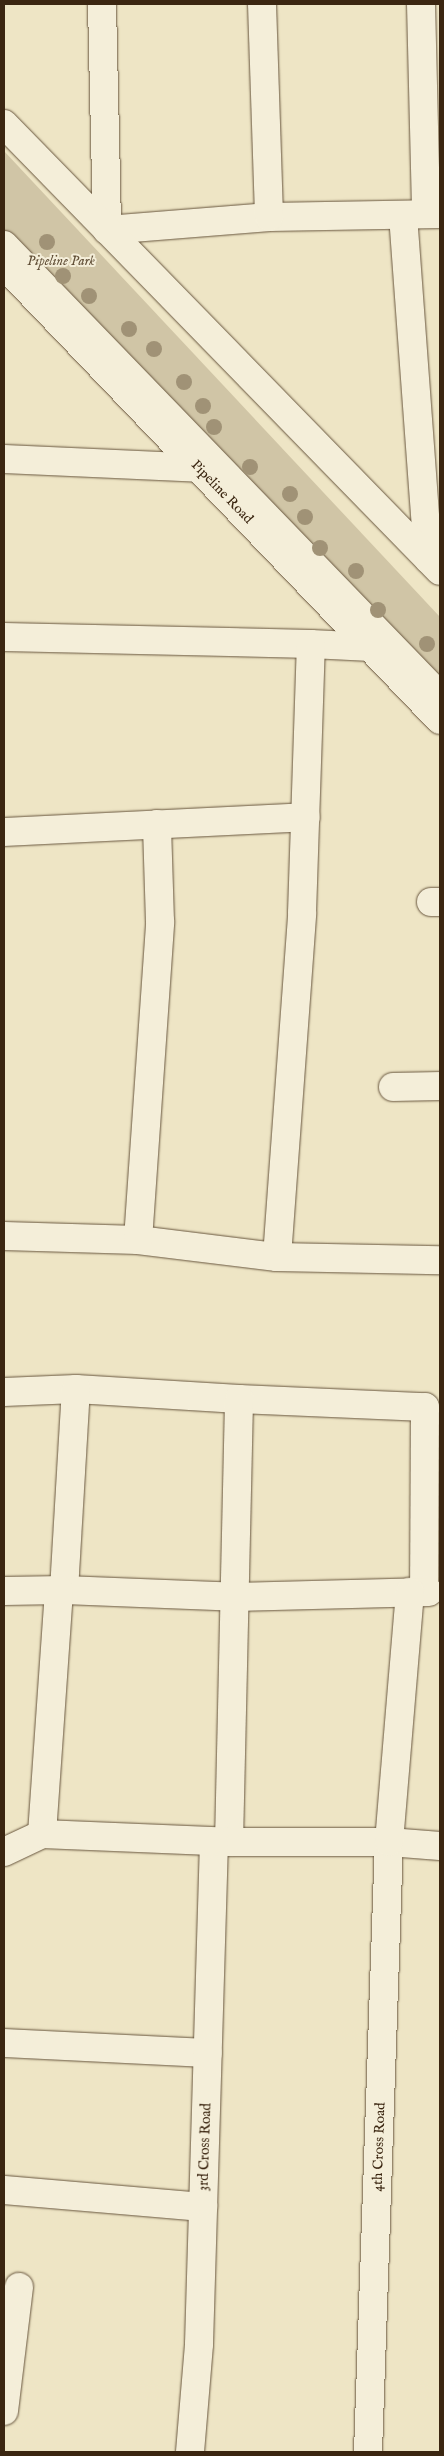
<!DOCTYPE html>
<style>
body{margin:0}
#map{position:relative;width:444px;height:2456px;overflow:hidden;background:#eee5c5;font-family:"IM FELL English",serif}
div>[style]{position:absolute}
.green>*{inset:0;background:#d0c5a6}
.roads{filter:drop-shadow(0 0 1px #68563e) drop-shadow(0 0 1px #68563e)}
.street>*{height:28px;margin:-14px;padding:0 14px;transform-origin:14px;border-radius:14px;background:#f4eed9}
.secondary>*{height:28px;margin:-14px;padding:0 14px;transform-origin:14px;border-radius:14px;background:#f4eed9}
.trees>*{width:16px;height:16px;margin:-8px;border-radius:50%;background:#a09276}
span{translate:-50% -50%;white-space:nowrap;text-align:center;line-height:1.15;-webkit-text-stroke:4px #f4eed9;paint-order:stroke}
.park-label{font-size:14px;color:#604e36;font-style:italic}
.street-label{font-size:14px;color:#3b2611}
.frame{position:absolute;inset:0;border:5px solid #3b2611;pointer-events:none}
</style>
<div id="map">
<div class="green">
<div style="clip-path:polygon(4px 151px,440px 617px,440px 702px,4px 250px)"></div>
</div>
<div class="roads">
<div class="street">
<div style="left:102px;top:4px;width:226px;rotate:88.7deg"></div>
<div style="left:107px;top:230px;width:163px;rotate:-4.6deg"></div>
<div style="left:269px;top:217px;width:171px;rotate:-1deg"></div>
<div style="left:262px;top:4px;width:213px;rotate:88.1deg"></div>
<div style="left:421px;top:4px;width:210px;rotate:88.6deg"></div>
<div style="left:403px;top:215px;width:345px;rotate:85.8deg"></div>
<div style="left:4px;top:245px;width:627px;rotate:45.97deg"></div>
<div style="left:4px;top:459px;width:195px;rotate:2.6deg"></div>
<div style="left:4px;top:637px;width:307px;rotate:1.3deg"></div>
<div style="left:311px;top:644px;width:60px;rotate:2.9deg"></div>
<div style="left:4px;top:832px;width:302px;rotate:-2.8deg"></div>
<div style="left:431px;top:902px;width:9px"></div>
<div style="left:393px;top:1087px;width:47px;rotate:-1.2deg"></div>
<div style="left:4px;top:1236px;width:134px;rotate:1.7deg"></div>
<div style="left:138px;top:1240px;width:140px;rotate:7deg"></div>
<div style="left:277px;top:1257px;width:163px;rotate:1.1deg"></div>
<div style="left:138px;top:1240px;width:319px;rotate:-86deg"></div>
<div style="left:160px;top:922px;width:98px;rotate:-91.8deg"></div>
<div style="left:277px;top:1257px;width:345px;rotate:-85.8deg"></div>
<div style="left:302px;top:913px;width:269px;rotate:-88.1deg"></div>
<div style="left:4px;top:1392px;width:72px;rotate:-2.4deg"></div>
<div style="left:76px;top:1389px;width:163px;rotate:3.5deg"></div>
<div style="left:239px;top:1399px;width:186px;rotate:2.5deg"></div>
<div style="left:425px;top:1407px;width:185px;rotate:90.3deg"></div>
<div style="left:64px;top:1590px;width:201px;rotate:-86.6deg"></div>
<div style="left:4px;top:1591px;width:60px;rotate:-1deg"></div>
<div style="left:64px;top:1590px;width:171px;rotate:2.3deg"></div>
<div style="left:235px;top:1597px;width:194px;rotate:-1.5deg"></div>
<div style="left:42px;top:1834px;width:245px;rotate:-86deg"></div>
<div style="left:229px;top:1842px;width:443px;rotate:-88.7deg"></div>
<div style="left:4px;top:1852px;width:42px;rotate:-25.3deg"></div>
<div style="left:42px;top:1834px;width:187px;rotate:2.4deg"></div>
<div style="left:229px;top:1842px;width:160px"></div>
<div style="left:389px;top:1842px;width:51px;rotate:4.5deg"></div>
<div style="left:4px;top:2043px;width:204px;rotate:2.8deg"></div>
<div style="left:4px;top:2190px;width:200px;rotate:4.9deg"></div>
<div style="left:4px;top:2411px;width:125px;rotate:-83.1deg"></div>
<div style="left:190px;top:2452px;width:108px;rotate:-85.2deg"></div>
<div style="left:199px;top:2344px;width:502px;rotate:-88.29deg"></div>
<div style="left:368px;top:2452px;width:610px;rotate:-88.03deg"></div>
<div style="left:389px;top:1842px;width:251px;rotate:-85.2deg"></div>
</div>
<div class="secondary">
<div style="left:4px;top:124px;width:624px;rotate:45.71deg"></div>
<div style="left:4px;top:265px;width:630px;rotate:46.22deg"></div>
</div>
</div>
<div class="trees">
<div style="left:47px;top:242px"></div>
<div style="left:63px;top:276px"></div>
<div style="left:89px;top:296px"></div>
<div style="left:129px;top:329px"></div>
<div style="left:154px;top:349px"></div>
<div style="left:184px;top:382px"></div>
<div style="left:203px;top:406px"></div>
<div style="left:214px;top:427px"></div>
<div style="left:250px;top:467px"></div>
<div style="left:290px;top:494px"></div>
<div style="left:305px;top:517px"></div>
<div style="left:320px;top:548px"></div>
<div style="left:356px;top:571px"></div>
<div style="left:378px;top:610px"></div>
<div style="left:427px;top:644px"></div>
</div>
<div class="park-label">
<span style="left:61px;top:261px">Pipeline Park</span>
</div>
<div class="street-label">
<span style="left:222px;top:492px;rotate:46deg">Pipeline Road</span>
<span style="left:205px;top:2147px;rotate:-88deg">3rd Cross Road</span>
<span style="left:379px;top:2147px;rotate:-88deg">4th Cross Road</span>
</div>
<div class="frame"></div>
</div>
